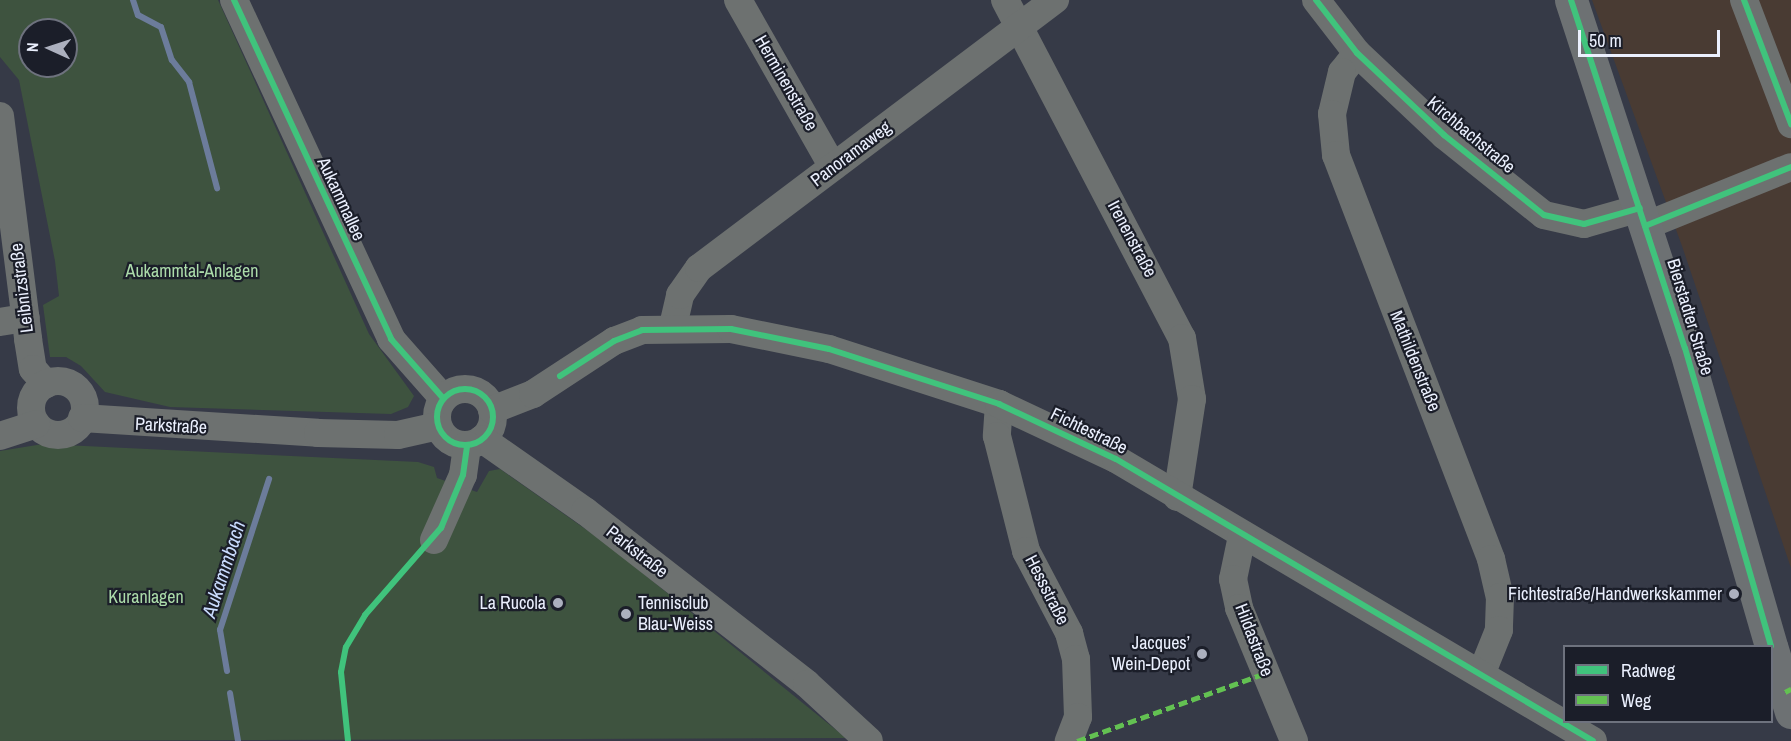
<!DOCTYPE html>
<meta charset="utf-8">
<style>
body{margin:0}
#map{position:relative;width:1791px;height:741px;overflow:hidden;background:#363a47;font-family:"Archivo Narrow",sans-serif}
div>[style]{position:absolute}
.commercial>*{inset:0;background:#493b33}
.green>*{inset:0;background:#3e533f}
.stream>*{height:6px;margin:-3px;padding:0 3px;transform-origin:3px;border-radius:3px;background:#6c7c9b}
.minor>*{height:28px;margin:-14px;padding:0 14px;transform-origin:14px;border-radius:14px;background:#6d7170}
.minor>.ring{margin:-14px;padding:0;box-sizing:content-box;background:none;border:28px solid #6d7170;border-radius:50%}
.major>*{height:33px;margin:-16.5px;padding:0 16.5px;transform-origin:16.5px;border-radius:16.5px;background:#6d7173}
.quiet>*{height:4.5px;margin-top:-2.25px;transform-origin:0;background:repeating-linear-gradient(90deg,#63c152 0 9px,transparent 0 13.5px)}
.cycleway>*{height:6px;margin:-3px;padding:0 3px;transform-origin:3px;border-radius:3px;background:#40c37c}
.cycleway>.ring{margin:-3px;padding:0;box-sizing:content-box;background:none;border:6px solid #40c37c;border-radius:50%}
.dots>*{width:16px;height:16px;translate:-50% -50%;box-sizing:border-box;border:3px solid #1b1e29;border-radius:50%}
span{translate:-50% -50%;white-space:nowrap;text-align:center;line-height:1.15;-webkit-text-stroke:4.5px #1b1e29;paint-order:stroke}
.street-label{font-size:18px;color:#ebf0fe}
.park-label{font-size:18px;color:#acdcaa}
.poi-label{font-size:18px;color:#ebf0fe}
.right{translate:-100% -50%;text-align:right}
.left{translate:0 -50%;text-align:left}
.water-label{font-size:20px;color:#cadcfe;font-style:italic}
.legend{position:absolute;left:1563px;top:645px;width:210px;height:78px;box-sizing:border-box;background:#1b1e29;border:2px solid #6e727e;margin:0;padding:8px 10px;list-style:none;font-size:18px;color:#ebf0fe}
.legend li{display:flex;align-items:center;gap:12px;height:30px}
.legend b{width:30px;border:2px solid #6e727e}
.north{position:absolute;left:18px;top:18px;width:60px;height:60px;box-sizing:border-box;background:#1b1e29;border:2px solid #6e727e;border-radius:50%;rotate:273deg;font-size:16px;font-weight:700;line-height:24px;text-align:center;color:#ebf0fe}
.north::after{content:'';display:block;margin:auto;width:21px;height:27px;background:#acb0be;clip-path:polygon(50% 0,100% 100%,50% 72%,0 100%)}
.scale{position:absolute;left:1578px;top:30px;width:142px;height:27px;box-sizing:border-box;border:3px solid #ebf0fe;border-top:0;padding-left:8px;font-size:18px;line-height:21px;white-space:nowrap;color:#ebf0fe;-webkit-text-stroke:4px #1b1e29;paint-order:stroke}
</style>
<div id="map">
<div class="commercial">
<div style="clip-path:polygon(1592px 0,1791px 0,1791px 568px,1682px 246px)"></div>
</div>
<div class="green">
<div style="clip-path:polygon(evenodd,0 0,218px 0,369px 334px,414px 396px,408px 407px,391px 414px,170px 407px,105px 392px,81px 366px,66px 357px,50px 357px,43px 305px,59px 296px,55px 261px,19px 80px,0 57px,0 0,30px 30px,66px 30px,66px 66px,30px 66px,30px 30px)"></div>
<div style="clip-path:polygon(43px 444px,418px 462px,434px 467px,437px 478px,477px 492px,489px 471px,500px 469px,608px 545px,846px 738px,0 741px,0 451px)"></div>
</div>
<div class="stream">
<div style="left:133px;top:0;width:16px;rotate:72deg"></div>
<div style="left:138px;top:15px;width:26px;rotate:28deg"></div>
<div style="left:161px;top:27px;width:35px;rotate:72deg"></div>
<div style="left:172px;top:60px;width:28px;rotate:52deg"></div>
<div style="left:189px;top:82px;width:110px;rotate:75.2deg"></div>
<div style="left:227px;top:671px;width:42px;rotate:-99.7deg"></div>
<div style="left:220px;top:630px;width:159px;rotate:-72deg"></div>
<div style="left:230px;top:693px;width:49px;rotate:80.5deg"></div>
</div>
<div class="minor">
<div style="left:234px;top:0;width:374px;rotate:65.1deg"></div>
<div style="left:391px;top:339px;width:79px;rotate:48.6deg"></div>
<div style="left:738px;top:0;width:192px;rotate:60.4deg"></div>
<div style="left:1005px;top:0;width:382px;rotate:62.4deg"></div>
<div style="left:1182px;top:338px;width:62px;rotate:80.7deg"></div>
<div style="left:1192px;top:399px;width:99px;rotate:98.7deg"></div>
<div style="left:1316px;top:0;width:67px;rotate:52.3deg"></div>
<div style="left:1357px;top:53px;width:120px;rotate:43.3deg"></div>
<div style="left:1444px;top:135px;width:128px;rotate:38.7deg"></div>
<div style="left:1544px;top:215px;width:41px;rotate:12.7deg"></div>
<div style="left:1584px;top:224px;width:58px;rotate:-15.9deg"></div>
<div style="left:1744px;top:0;width:133px;rotate:69.2deg"></div>
<div style="left:1357px;top:53px;width:24px;rotate:128deg"></div>
<div style="left:1342px;top:72px;width:43px;rotate:103.4deg"></div>
<div style="left:1332px;top:114px;width:41px;rotate:84.4deg"></div>
<div style="left:1336px;top:155px;width:433px;rotate:69deg"></div>
<div style="left:1491px;top:559px;width:39px;rotate:77deg"></div>
<div style="left:1500px;top:597px;width:33px;rotate:92deg"></div>
<div style="left:1499px;top:630px;width:45px;rotate:112deg"></div>
<div style="left:0;top:116px;width:225px;rotate:82.8deg"></div>
<div style="left:28px;top:339px;width:30px;rotate:81deg"></div>
<div style="left:33px;top:369px;width:20px;rotate:49deg"></div>
<div style="left:1645px;top:226px;width:157px;rotate:-22deg"></div>
<div style="left:0;top:322px;width:26px;rotate:-9deg"></div>
<div style="left:673px;top:326px;width:32px;rotate:-77deg"></div>
<div style="left:680px;top:295px;width:33px;rotate:-55deg"></div>
<div style="left:699px;top:268px;width:446px;rotate:-37deg"></div>
<div class="ring" style="left:31px;top:381px;width:26px;height:26px"></div>
<div class="ring" style="left:437px;top:389px;width:28px;height:28px"></div>
<div style="left:999px;top:404px;width:32px;rotate:94deg"></div>
<div style="left:997px;top:436px;width:119px;rotate:75.8deg"></div>
<div style="left:1026px;top:551px;width:93px;rotate:62.3deg"></div>
<div style="left:1069px;top:633px;width:27px;rotate:75deg"></div>
<div style="left:1076px;top:659px;width:58px;rotate:88deg"></div>
<div style="left:1078px;top:717px;width:26px;rotate:111deg"></div>
<div style="left:492px;top:410px;width:44px;rotate:-21.3deg"></div>
<div style="left:533px;top:394px;width:97px;rotate:-33.2deg"></div>
<div style="left:614px;top:341px;width:30px;rotate:-21deg"></div>
<div style="left:642px;top:330px;width:89px;rotate:-0.6deg"></div>
<div style="left:731px;top:329px;width:100px;rotate:11.5deg"></div>
<div style="left:829px;top:349px;width:179px;rotate:17.9deg"></div>
<div style="left:999px;top:404px;width:129px;rotate:25.2deg"></div>
<div style="left:1116px;top:459px;width:554px;rotate:30.59deg"></div>
<div style="left:82px;top:418px;width:236px;rotate:3.6deg"></div>
<div style="left:318px;top:433px;width:80px;rotate:1.4deg"></div>
<div style="left:398px;top:435px;width:41px;rotate:-12.7deg"></div>
<div style="left:0;top:436px;width:38px;rotate:-18deg"></div>
<div style="left:482px;top:439px;width:126px;rotate:35deg"></div>
<div style="left:585px;top:511px;width:281px;rotate:37.9deg"></div>
<div style="left:807px;top:684px;width:84px;rotate:42.6deg"></div>
<div style="left:1242px;top:536px;width:44px;rotate:101.8deg"></div>
<div style="left:1233px;top:579px;width:30px;rotate:78deg"></div>
<div style="left:1239px;top:608px;width:144px;rotate:67.5deg"></div>
<div style="left:434px;top:540px;width:71px;rotate:-66deg"></div>
<div style="left:463px;top:475px;width:30px;rotate:-82deg"></div>
</div>
<div class="major">
<div style="left:1571px;top:0;width:366px;rotate:71.9deg"></div>
<div style="left:1685px;top:348px;width:310px;rotate:73.9deg"></div>
<div style="left:1772px;top:649px;width:66px;rotate:73.2deg"></div>
</div>
<div class="quiet">
<div style="left:1785px;top:692px;width:7px;rotate:-27deg"></div>
<div style="left:1077px;top:741px;width:201px;rotate:-19.8deg"></div>
</div>
<div class="cycleway">
<div style="left:234px;top:0;width:374px;rotate:65.1deg"></div>
<div style="left:391px;top:339px;width:79px;rotate:48.6deg"></div>
<div style="left:1316px;top:0;width:67px;rotate:52.3deg"></div>
<div style="left:1357px;top:53px;width:120px;rotate:43.3deg"></div>
<div style="left:1444px;top:135px;width:128px;rotate:38.7deg"></div>
<div style="left:1544px;top:215px;width:41px;rotate:12.7deg"></div>
<div style="left:1584px;top:224px;width:58px;rotate:-15.9deg"></div>
<div style="left:1571px;top:0;width:366px;rotate:71.9deg"></div>
<div style="left:1685px;top:348px;width:310px;rotate:73.9deg"></div>
<div style="left:1744px;top:0;width:133px;rotate:69.2deg"></div>
<div style="left:1645px;top:226px;width:157px;rotate:-22deg"></div>
<div style="left:560px;top:376px;width:64px;rotate:-32.9deg"></div>
<div style="left:614px;top:341px;width:30px;rotate:-21deg"></div>
<div style="left:642px;top:330px;width:89px;rotate:-0.6deg"></div>
<div style="left:731px;top:329px;width:100px;rotate:11.5deg"></div>
<div style="left:829px;top:349px;width:179px;rotate:17.9deg"></div>
<div style="left:999px;top:404px;width:129px;rotate:25.2deg"></div>
<div style="left:1116px;top:459px;width:554px;rotate:30.59deg"></div>
<div class="ring" style="left:437px;top:389px;width:50px;height:50px"></div>
<div style="left:348px;top:741px;width:69px;rotate:-95.8deg"></div>
<div style="left:341px;top:672px;width:25px;rotate:-79deg"></div>
<div style="left:346px;top:647px;width:37px;rotate:-59deg"></div>
<div style="left:365px;top:615px;width:116px;rotate:-48.9deg"></div>
<div style="left:441px;top:528px;width:57px;rotate:-67.5deg"></div>
<div style="left:463px;top:475px;width:30px;rotate:-82deg"></div>
</div>
<div class="dots">
<div style="left:1734px;top:594px;background:#acb0be"></div>
<div style="left:558px;top:603px;background:#acb0be"></div>
<div style="left:626px;top:614px;background:#acb0be"></div>
<div style="left:1202px;top:654px;background:#acb0be"></div>
</div>
<div class="street-label">
<span style="left:786px;top:83px;rotate:60deg">Herminenstraße</span>
<span style="left:1471px;top:135px;rotate:40deg">Kirchbachstraße</span>
<span style="left:851px;top:154px;rotate:-37deg">Panoramaweg</span>
<span style="left:341px;top:199px;rotate:65deg">Aukammallee</span>
<span style="left:1132px;top:239px;rotate:62deg">Irenenstraße</span>
<span style="left:22px;top:288px;rotate:-97deg">Leibnizstraße</span>
<span style="left:1690px;top:317px;rotate:73deg">Bierstadter Straße</span>
<span style="left:1415px;top:361px;rotate:68deg">Mathildenstraße</span>
<span style="left:171px;top:426px;rotate:3deg">Parkstraße</span>
<span style="left:1089px;top:431px;rotate:26deg">Fichtestraße</span>
<span style="left:637px;top:552px;rotate:38deg">Parkstraße</span>
<span style="left:1047px;top:590px;rotate:63deg">Hessstraße</span>
<span style="left:1254px;top:640px;rotate:69deg">Hildastraße</span>
</div>
<div class="park-label">
<span style="left:192px;top:271px">Aukammtal-Anlagen</span>
<span style="left:146px;top:597px">Kuranlagen</span>
</div>
<div class="poi-label">
<span class="right" style="left:1722px;top:594px">Fichtestraße/Handwerkskammer</span>
<span class="right" style="left:546px;top:603px">La Rucola</span>
<span class="left" style="left:638px;top:614px">Tennisclub<br>Blau-Weiss</span>
<span class="right" style="left:1190px;top:654px">Jacques’<br>Wein-Depot</span>
</div>
<div class="water-label">
<span style="left:223px;top:569px;rotate:-72deg">Aukammbach</span>
</div>
<ul class="legend">
<li><b style="height:8px;background:#40c37c"></b>Radweg</li>
<li><b style="height:8px;background:#63c152"></b>Weg</li>
</ul>
<div class="north">N</div>
<div class="scale">50 m</div>
</div>
